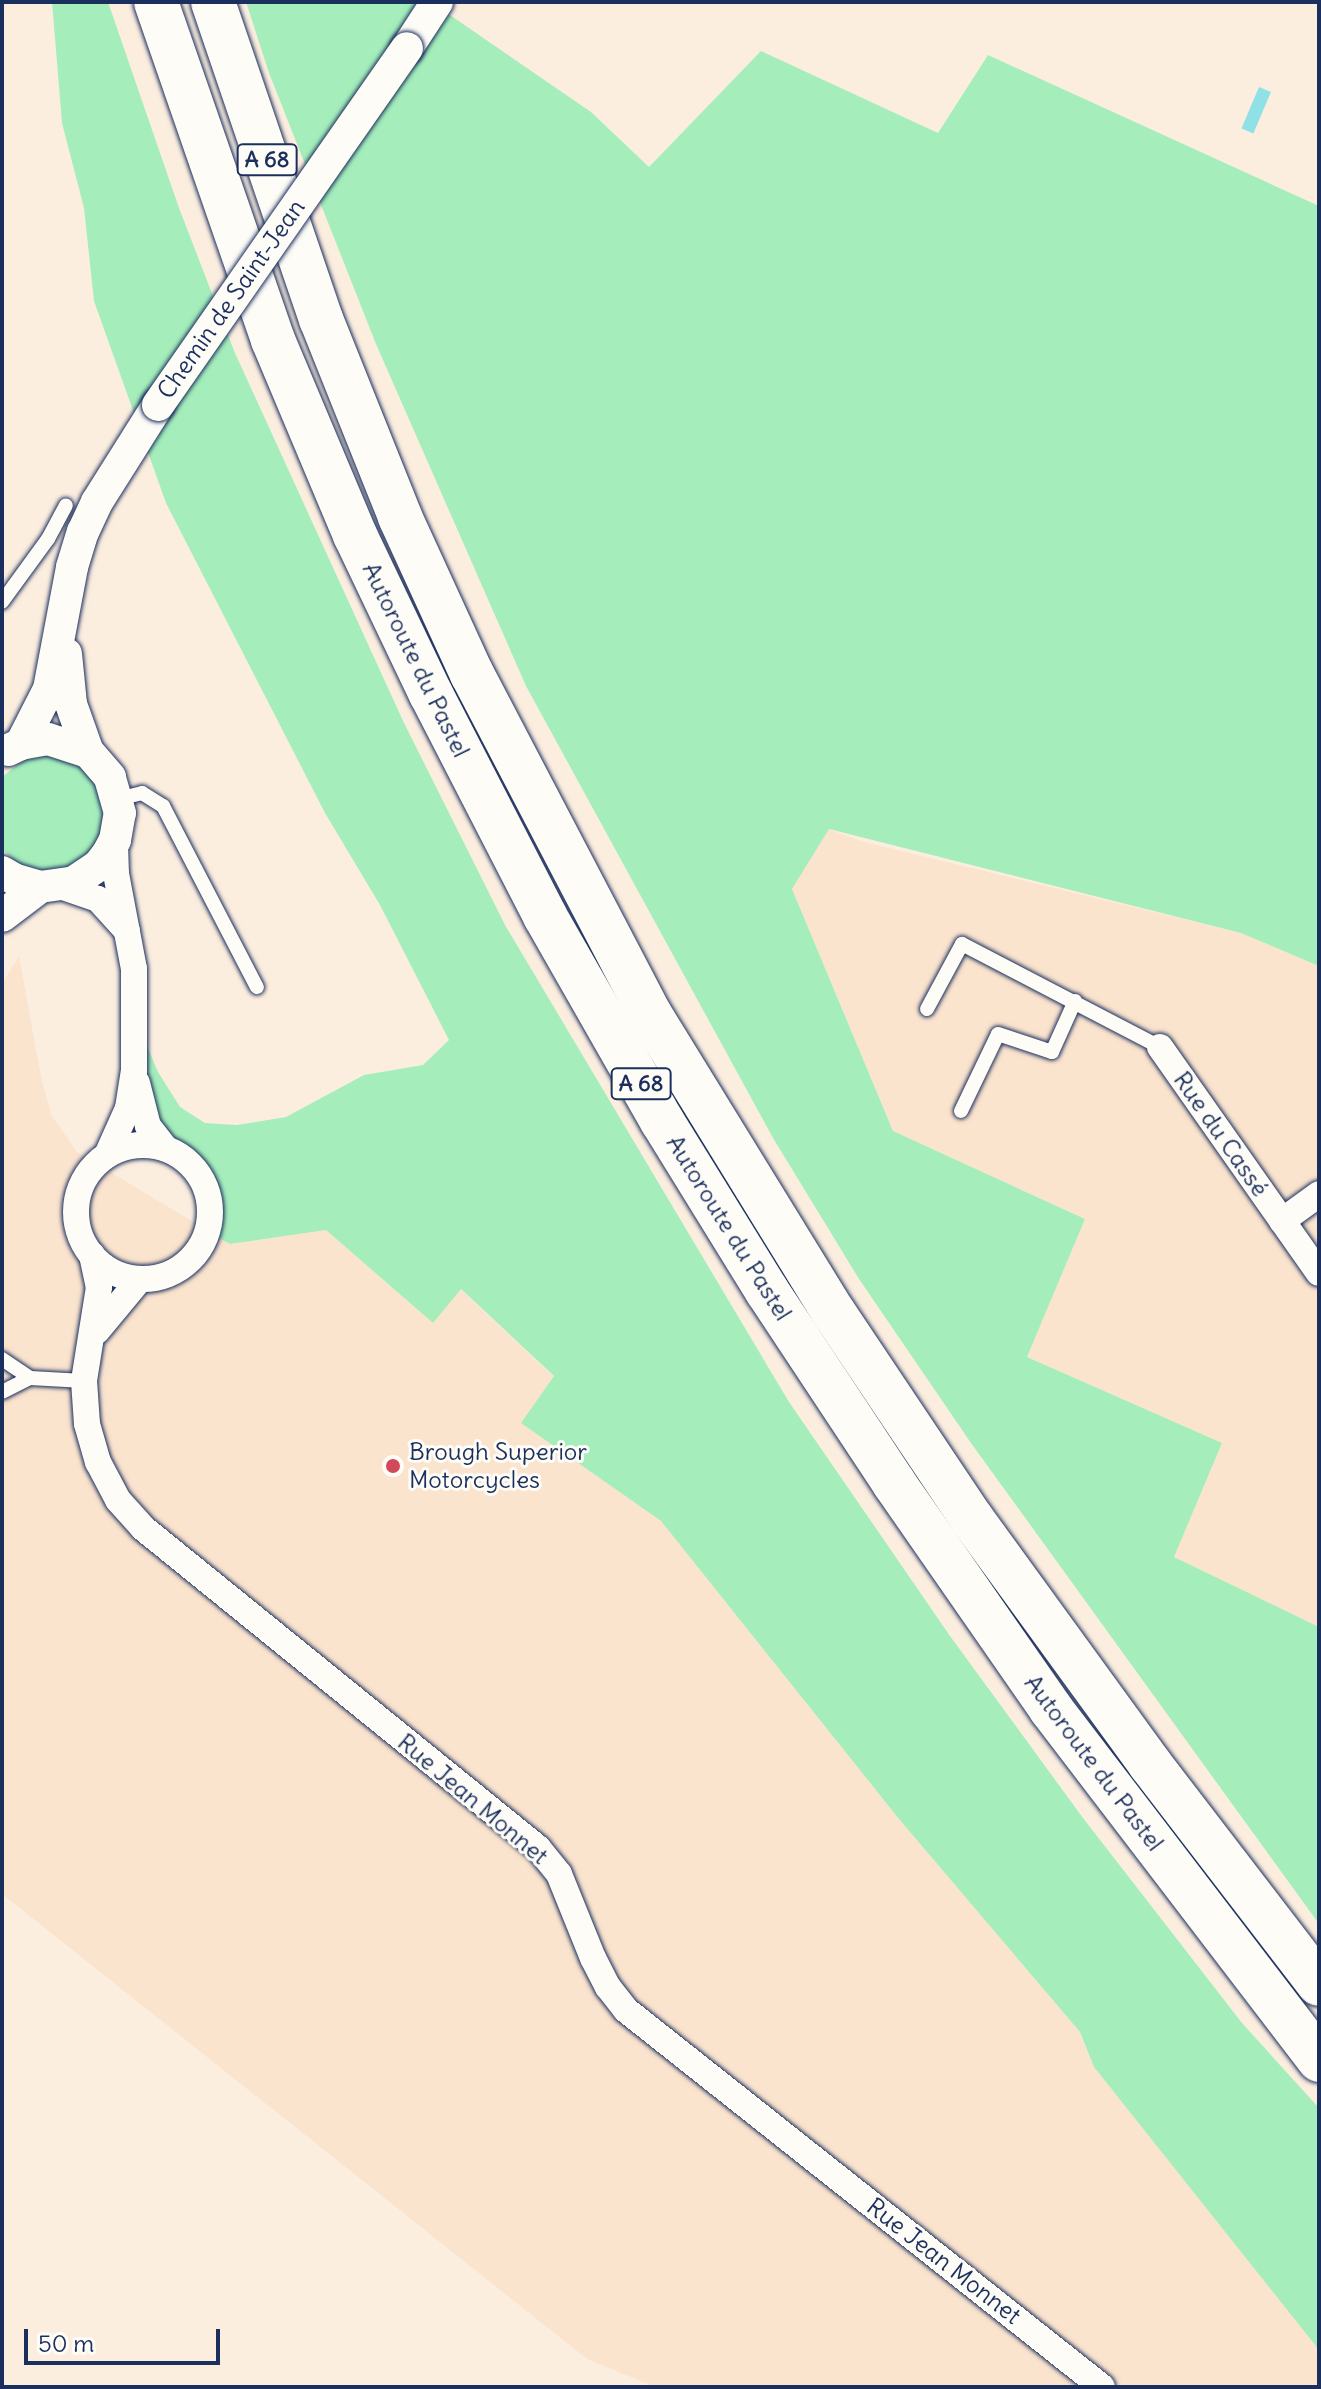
<!DOCTYPE html>
<meta charset="utf-8">
<style>
body{margin:0}
#map{position:relative;width:1321px;height:2389px;overflow:hidden;background:#fceedf;font-family:Delius,sans-serif}
div>[style]{position:absolute}
.built>*{inset:0;background:#fbe4ce}
.green>*{inset:0;background:#a5eebc}
.water>*{inset:0;background:#8fe1e6;transform-origin:0 0}
.roads{filter:drop-shadow(0 0 2px #1b2f5e) drop-shadow(0 0 2px #1b2f5e)}
.service>*{height:14px;margin:-7px;padding:0 7px;transform-origin:7px;border-radius:7px;background:#fdfcf7}
.minor>*{height:26px;margin:-13px;padding:0 13px;transform-origin:13px;border-radius:13px;background:#fdfcf7}
.minor>.ring{margin:-13px;padding:0;box-sizing:content-box;background:none;border:26px solid #fdfcf7;border-radius:50%}
.tertiary>*{height:32px;margin:-16px;padding:0 16px;transform-origin:16px;border-radius:16px;background:#fdfcf7}
.motorway>*{height:44px;margin:-22px;padding:0 22px;transform-origin:22px;border-radius:22px;background:#fdfcf7}
.bridges{filter:drop-shadow(0 0 2px #1b2f5e) drop-shadow(0 0 2px #1b2f5e)}
.tertiary-bridge>*{height:32px;margin:-16px;padding:0 16px;transform-origin:16px;border-radius:16px;background:#fdfcf7}
.dots>*{width:22px;height:22px;translate:-50% -50%;box-sizing:border-box;border:4px solid #fdfcf7;border-radius:50%}
span{translate:-50% -50%;white-space:nowrap;text-align:center;line-height:1.15;-webkit-text-stroke:6px #fdfcf7;paint-order:stroke}
.shield-label span{padding:2px 6px;background:#fdfcf7;border:2px solid;border-radius:6px;-webkit-text-stroke-width:0}
.shield-label{font-size:22px;color:#1b2f5e;font-weight:700}
.street-label{font-size:24px;color:#1b2f5e}
.poi-label{font-size:24px;color:#1b2f5e}
.left{translate:0 -50%;text-align:left}
.frame{position:absolute;inset:0;border:4px solid #1b2f5e;pointer-events:none}
.scale{position:absolute;left:24px;top:2329px;width:196px;height:36px;box-sizing:border-box;border:4px solid #1b2f5e;border-top:0;padding-left:10px;font-size:24px;line-height:28px;white-space:nowrap;color:#1b2f5e;-webkit-text-stroke:6px #fdfcf7;paint-order:stroke}
</style>
<div id="map">
<div class="built">
<div style="clip-path:polygon(825px 828px,864px 842px,1241px 933px,1319px 966px,1319px 1627px,1174px 1557px,1222px 1443px,1027px 1357px,1085px 1219px,893px 1131px,792px 889px)"></div>
<div style="clip-path:polygon(19px 956px,42px 1082px,52px 1116px,77px 1152px,230px 1244px,326px 1230px,433px 1323px,460px 1289px,554px 1377px,522px 1423px,661px 1521px,899px 1819px,1080px 2032px,1094px 2067px,1319px 2350px,1319px 2387px,655px 2387px,587px 2359px,2px 1894px,2px 984px)"></div>
</div>
<div class="green">
<div style="clip-path:polygon(52px 2px,108px 2px,179px 208px,235px 353px,404px 723px,505px 925px,789px 1402px,950px 1636px,1083px 1818px,1242px 2023px,1319px 2108px,1319px 2350px,1094px 2067px,1080px 2032px,899px 1819px,661px 1521px,521px 1423px,554px 1376px,461px 1289px,433px 1323px,326px 1230px,230px 1244px,219px 1238px,223px 1210px,216px 1189px,205px 1163px,171px 1136px,159px 1121px,145px 1072px,147px 1046px,158px 1072px,180px 1107px,205px 1123px,237px 1125px,286px 1117px,364px 1075px,423px 1065px,449px 1040px,380px 905px,325px 813px,166px 503px,94px 301px,84px 208px,62px 123px)"></div>
<div style="clip-path:polygon(246px 2px,431px 2px,591px 112px,649px 167px,761px 51px,938px 133px,988px 55px,1319px 206px,1319px 966px,1241px 933px,829px 829px,792px 889px,893px 1131px,1085px 1219px,1027px 1357px,1222px 1443px,1174px 1557px,1319px 1627px,1319px 1924px,971px 1443px,859px 1279px,773px 1138px,526px 686px,376px 344px,269px 73px)"></div>
<div style="clip-path:polygon(47px 754px,87px 769px,100px 786px,106px 807px,104px 828px,94px 847px,78px 862px,58px 870px,37px 870px,17px 863px,2px 849px,2px 777px,26px 758px)"></div>
</div>
<div class="water">
<div style="left:1259px;top:87px;width:13px;height:45px;rotate:23deg"></div>
</div>
<div class="roads">
<div class="service">
<div style="left:2px;top:602px;width:78px;rotate:-53.9deg"></div>
<div style="left:48px;top:539px;width:38px;rotate:-62deg"></div>
<div style="left:118px;top:799px;width:25px;rotate:-14deg"></div>
<div style="left:142px;top:793px;width:25px;rotate:32deg"></div>
<div style="left:163px;top:806px;width:204px;rotate:62.6deg"></div>
<div style="left:927px;top:1009px;width:74px;rotate:-61.7deg"></div>
<div style="left:962px;top:944px;width:223px;rotate:27.5deg"></div>
<div style="left:961px;top:1111px;width:85px;rotate:-64.3deg"></div>
<div style="left:998px;top:1034px;width:57px;rotate:18.4deg"></div>
<div style="left:1052px;top:1052px;width:56px;rotate:-65.7deg"></div>
<div style="left:2px;top:1359px;width:34px;rotate:34deg"></div>
<div style="left:2px;top:1392px;width:31px;rotate:-27deg"></div>
<div style="left:30px;top:1378px;width:54px;rotate:3.2deg"></div>
</div>
<div class="minor">
<div style="left:60px;top:886px;width:40px;rotate:18.9deg"></div>
<div style="left:98px;top:899px;width:43px;rotate:47.8deg"></div>
<div style="left:1160px;top:1047px;width:276px;rotate:54.9deg"></div>
<div style="left:137px;top:1083px;width:44px;rotate:75.7deg"></div>
<div style="left:148px;top:1126px;width:28px;rotate:52deg"></div>
<div class="ring" style="left:76px;top:1145px;width:108px;height:108px"></div>
<div style="left:107px;top:1155px;width:51px;rotate:-65.9deg"></div>
<div style="left:128px;top:1108px;width:36px;rotate:-81deg"></div>
<div style="left:134px;top:1072px;width:103px;rotate:-90deg"></div>
<div style="left:134px;top:969px;width:97px;rotate:-100.7deg"></div>
<div style="left:116px;top:874px;width:34px;rotate:-92deg"></div>
<div style="left:1282px;top:1221px;width:46px;rotate:-36.1deg"></div>
<div style="left:92px;top:1255px;width:33px;rotate:78deg"></div>
<div style="left:99px;top:1287px;width:95px;rotate:99.1deg"></div>
<div style="left:84px;top:1381px;width:43px;rotate:86deg"></div>
<div style="left:87px;top:1424px;width:40px;rotate:74deg"></div>
<div style="left:98px;top:1462px;width:43px;rotate:62.2deg"></div>
<div style="left:118px;top:1500px;width:38px;rotate:48deg"></div>
<div style="left:143px;top:1528px;width:508px;rotate:39.01deg"></div>
<div style="left:538px;top:1848px;width:33px;rotate:51deg"></div>
<div style="left:559px;top:1874px;width:91px;rotate:68deg"></div>
<div style="left:593px;top:1958px;width:33px;rotate:63deg"></div>
<div style="left:608px;top:1987px;width:29px;rotate:52deg"></div>
<div style="left:626px;top:2010px;width:607px;rotate:38.38deg"></div>
<div style="left:97px;top:1331px;width:67px;rotate:-50.4deg"></div>
</div>
<div class="tertiary">
<div style="left:407px;top:48px;width:55px;rotate:-56.9deg"></div>
<div style="left:66px;top:654px;width:50px;rotate:84.3deg"></div>
<div style="left:71px;top:704px;width:51px;rotate:70.5deg"></div>
<div style="left:21px;top:744px;width:62px;rotate:-63deg"></div>
<div style="left:49px;top:689px;width:124px;rotate:-79.3deg"></div>
<div style="left:72px;top:567px;width:37px;rotate:-73deg"></div>
<div style="left:83px;top:532px;width:33px;rotate:-65deg"></div>
<div style="left:97px;top:502px;width:115px;rotate:-57.8deg"></div>
<div style="left:2px;top:872px;width:16px;rotate:30deg"></div>
<div style="left:16px;top:880px;width:25px;rotate:16deg"></div>
<div style="left:40px;top:887px;width:34px;rotate:-8deg"></div>
<div style="left:74px;top:882px;width:30px;rotate:-34deg"></div>
<div style="left:99px;top:865px;width:15px;rotate:-53deg"></div>
<div style="left:108px;top:853px;width:15px;rotate:-62deg"></div>
<div style="left:115px;top:840px;width:27px;rotate:-80deg"></div>
<div style="left:120px;top:813px;width:37px;rotate:-106deg"></div>
<div style="left:110px;top:777px;width:33px;rotate:-131deg"></div>
<div style="left:88px;top:752px;width:42px;rotate:-162deg"></div>
<div style="left:48px;top:739px;width:27px;rotate:170deg"></div>
<div style="left:21px;top:744px;width:14px;rotate:155deg"></div>
<div style="left:2px;top:916px;width:48px;rotate:-37.3deg"></div>
</div>
<div class="motorway">
<div style="left:156px;top:2px;width:358px;rotate:70.9deg"></div>
<div style="left:273px;top:340px;width:212px;rotate:67.2deg"></div>
<div style="left:355px;top:535px;width:176px;rotate:64.5deg"></div>
<div style="left:431px;top:694px;width:250px;rotate:62.8deg"></div>
<div style="left:545px;top:916px;width:236px;rotate:60.3deg"></div>
<div style="left:662px;top:1121px;width:200px;rotate:58.3deg"></div>
<div style="left:767px;top:1291px;width:230px;rotate:56.5deg"></div>
<div style="left:894px;top:1483px;width:275px;rotate:55.2deg"></div>
<div style="left:1051px;top:1709px;width:442px;rotate:52.6deg"></div>
<div style="left:213px;top:2px;width:335px;rotate:71.2deg"></div>
<div style="left:321px;top:319px;width:213px;rotate:68.2deg"></div>
<div style="left:400px;top:517px;width:173px;rotate:65.4deg"></div>
<div style="left:472px;top:674px;width:386px;rotate:62.4deg"></div>
<div style="left:651px;top:1016px;width:349px;rotate:58.4deg"></div>
<div style="left:834px;top:1313px;width:248px;rotate:56.2deg"></div>
<div style="left:972px;top:1519px;width:303px;rotate:54deg"></div>
<div style="left:1150px;top:1764px;width:277px;rotate:52.5deg"></div>
</div>
</div>
<div class="bridges">
<div class="tertiary-bridge">
<div style="left:158px;top:405px;width:435px;rotate:-55.1deg"></div>
</div>
</div>
<div class="dots">
<div style="left:393px;top:1466px;background:#d1495b"></div>
</div>
<div class="shield-label">
<span style="left:267px;top:160px">A 68</span>
<span style="left:641px;top:1084px">A 68</span>
</div>
<div class="street-label">
<span style="left:231px;top:299px;rotate:-55deg">Chemin de Saint-Jean</span>
<span style="left:416px;top:660px;rotate:64deg">Autoroute du Pastel</span>
<span style="left:1221px;top:1134px;rotate:55deg">Rue du Cassé</span>
<span style="left:729px;top:1228px;rotate:58deg">Autoroute du Pastel</span>
<span style="left:1094px;top:1763px;rotate:53deg">Autoroute du Pastel</span>
<span style="left:473px;top:1799px;rotate:40deg">Rue Jean Monnet</span>
<span style="left:944px;top:2261px;rotate:38deg">Rue Jean Monnet</span>
</div>
<div class="poi-label">
<span class="left" style="left:409px;top:1466px">Brough Superior<br>Motorcycles</span>
</div>
<div class="frame"></div>
<div class="scale">50 m</div>
</div>
